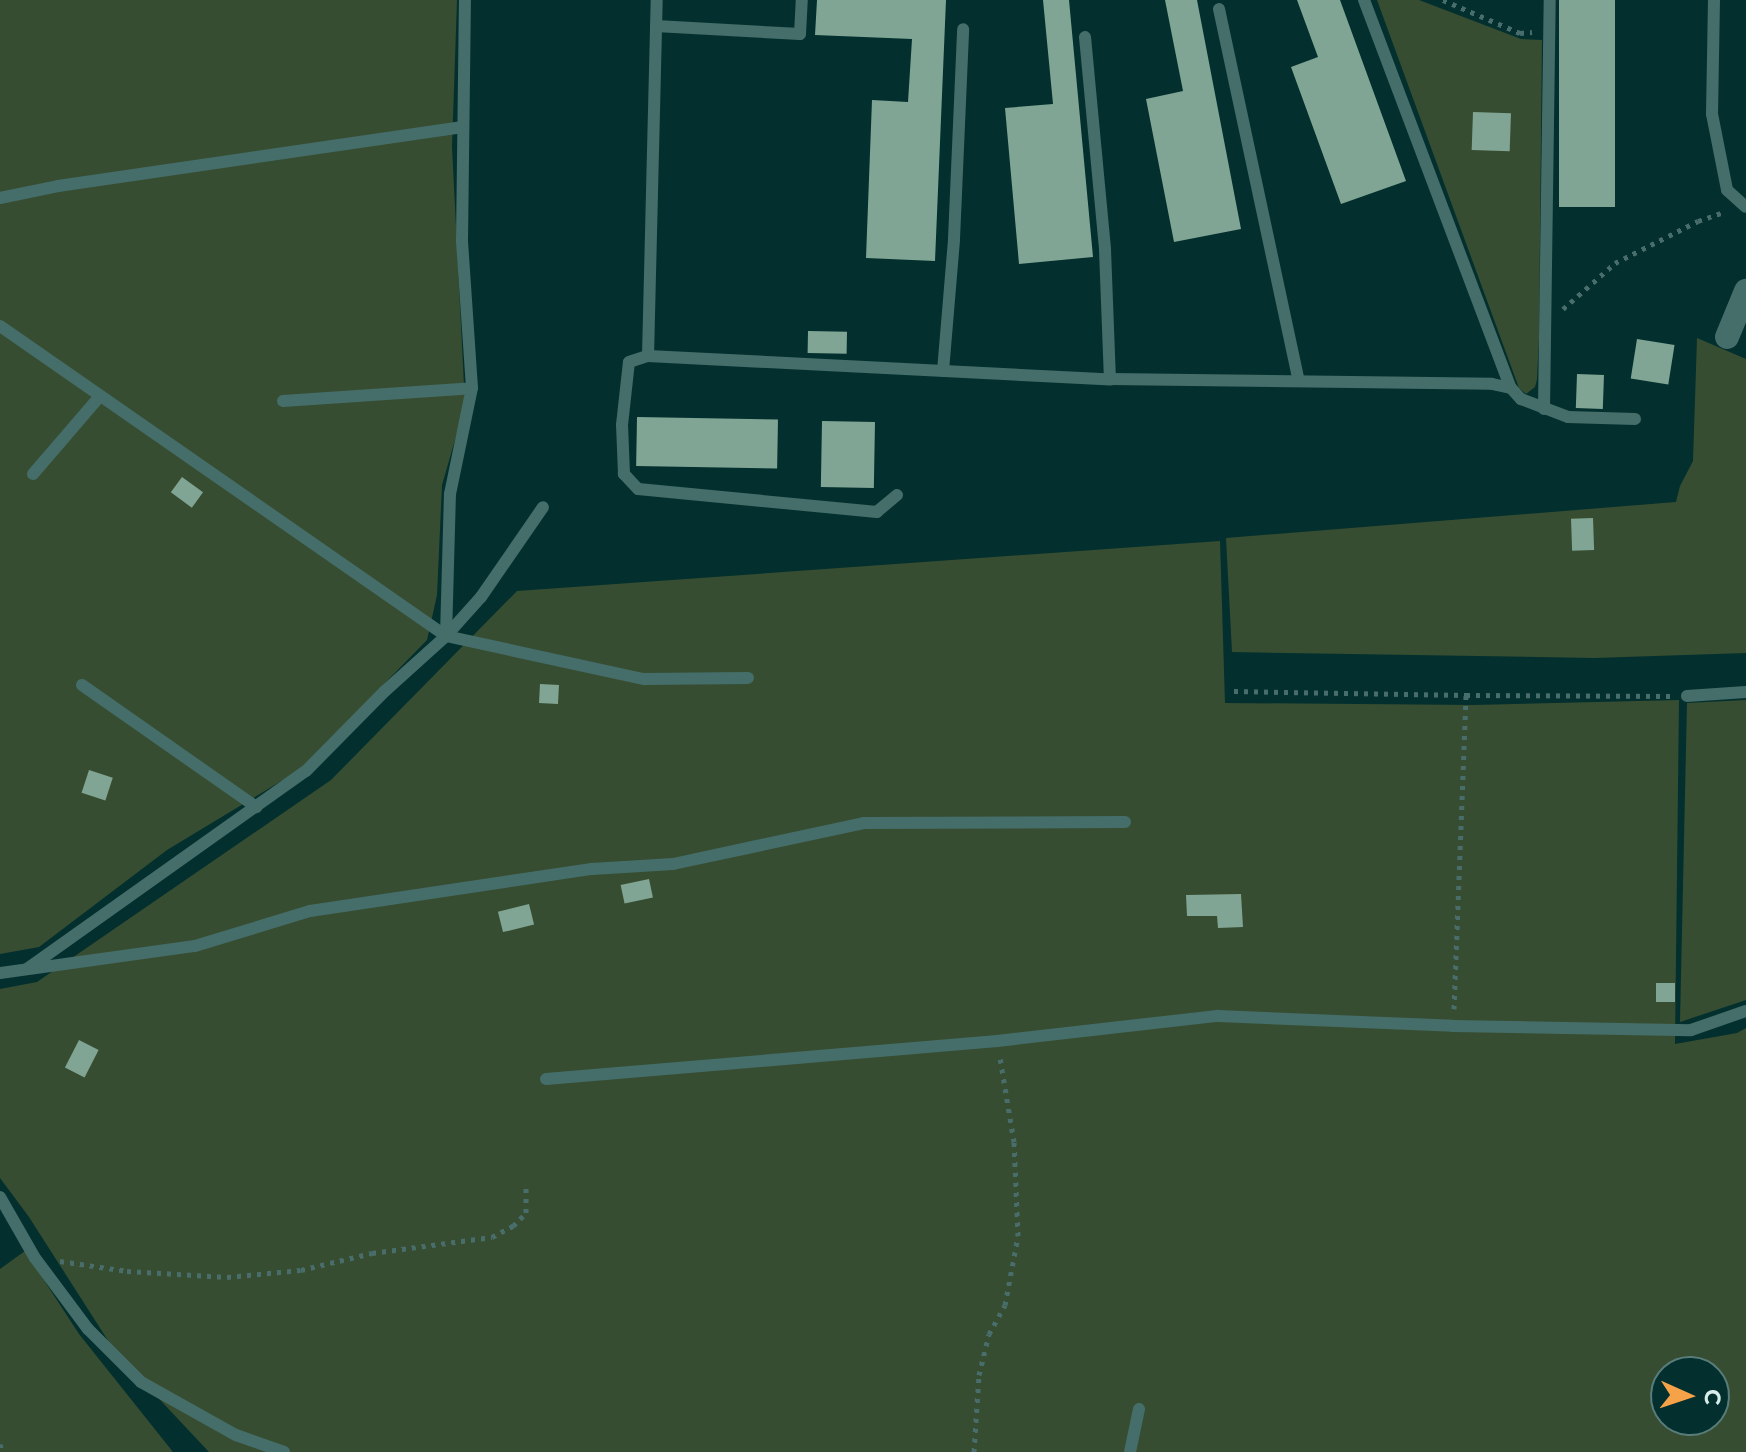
<!DOCTYPE html>
<meta charset="utf-8">
<style>
body{margin:0}
#map{position:relative;width:1746px;height:1452px;overflow:hidden;background:#03302e;font-family:Montserrat,sans-serif}
div>[style]{position:absolute}
.green>*{inset:0;background:#374d31}
.building>*{inset:0;background:#81a594;transform-origin:0 0}
.path>*{height:5px;margin-top:-2.5px;transform-origin:0;background:repeating-linear-gradient(90deg,#486d6b 0 4px,transparent 0 10px)}
.service>*{height:12px;margin:-6px;padding:0 6px;transform-origin:6px;border-radius:6px;background:#456e6a}
.minor>*{height:24px;margin:-12px;padding:0 12px;transform-origin:12px;border-radius:12px;background:#456e6a}
span{translate:-50% -50%;white-space:nowrap;text-align:center;line-height:1.15;-webkit-text-stroke:8px #03302e;paint-order:stroke}
.north{position:absolute;left:1650px;top:1356px;width:80px;height:80px;box-sizing:border-box;background:#03302e;border:2px solid #587c7a;border-radius:50%;rotate:93deg;font-size:22px;font-weight:700;line-height:32px;text-align:center;color:#d8edeb}
.north::after{content:'';display:block;margin:auto;width:28px;height:36px;background:#f6a248;clip-path:polygon(50% 0,100% 100%,50% 72%,0 100%)}
</style>
<div id="map">
<div class="green">
<div style="clip-path:polygon(0 0,457px 0,452px 147px,465px 405px,442px 485px,437px 595px,427px 640px,301px 769px,167px 850px,39px 947px,0 954px)"></div>
<div style="clip-path:polygon(1377px 0,1419px 0,1521px 39px,1542px 40px,1539px 338px,1537px 379px,1535px 387px,1526px 394px,1519px 388px)"></div>
<div style="clip-path:polygon(1697px 338px,1746px 359px,1746px 653px,1594px 658px,1232px 652px,1226px 538px,1676px 502px,1680px 486px,1693px 461px)"></div>
<div style="clip-path:polygon(evenodd,1220px 541px,1225px 703px,1474px 705px,1679px 700px,1675px 1044px,1737px 1033px,1746px 1028px,1746px 1452px,209px 1452px,116px 1353px,29px 1217px,0 1178px,0 989px,37px 982px,331px 780px,517px 591px,1220px 541px,1666px 1372px,1714px 1372px,1714px 1420px,1666px 1420px,1666px 1372px)"></div>
<div style="clip-path:polygon(1746px 700px,1746px 1000px,1680px 1022px,1687px 703px)"></div>
<div style="clip-path:polygon(25px 1251px,79px 1334px,173px 1452px,0 1452px,0 1269px)"></div>
</div>
<div class="building">
<div style="clip-path:polygon(817px 0,946px 0,935px 261px,866px 258px,872px 100px,908px 102px,912px 39px,815px 35px)"></div>
<div style="clip-path:polygon(1043px 0,1069px 0,1093px 257px,1019px 264px,1005px 108px,1053px 104px)"></div>
<div style="clip-path:polygon(1165px 0,1197px 0,1241px 229px,1174px 242px,1146px 99px,1183px 91px)"></div>
<div style="clip-path:polygon(1297px 0,1340px 0,1406px 181px,1341px 204px,1291px 67px,1318px 57px)"></div>
<div style="left:1559px;top:0;width:56px;height:207px"></div>
<div style="left:1473px;top:112px;width:38px;height:38px;rotate:2deg"></div>
<div style="left:808px;top:331px;width:39px;height:22px;rotate:1deg"></div>
<div style="left:1637px;top:339px;width:38px;height:40px;rotate:9deg"></div>
<div style="left:1577px;top:374px;width:27px;height:34px;rotate:2deg"></div>
<div style="left:637px;top:417px;width:141px;height:49px;rotate:1deg"></div>
<div style="left:822px;top:421px;width:53px;height:66px;rotate:1deg"></div>
<div style="left:182px;top:477px;width:26px;height:19px;rotate:36deg"></div>
<div style="left:1593px;top:518px;width:32px;height:22px;rotate:88deg"></div>
<div style="left:540px;top:684px;width:19px;height:19px;rotate:3deg"></div>
<div style="left:89px;top:770px;width:25px;height:24px;rotate:18deg"></div>
<div style="left:649px;top:879px;width:19px;height:29px;rotate:78deg"></div>
<div style="clip-path:polygon(1241px 894px,1243px 927px,1218px 928px,1217px 916px,1187px 916px,1186px 895px)"></div>
<div style="left:529px;top:904px;width:21px;height:32px;rotate:76deg"></div>
<div style="left:1656px;top:983px;width:19px;height:19px"></div>
<div style="left:79px;top:1040px;width:22px;height:31px;rotate:27deg"></div>
</div>
<div class="path">
<div style="left:1443px;top:0;width:84px;rotate:23.2deg"></div>
<div style="left:1520px;top:33px;width:12px;rotate:-5deg"></div>
<div style="left:1563px;top:309px;width:69px;rotate:-41.5deg"></div>
<div style="left:1615px;top:263px;width:93px;rotate:-26.8deg"></div>
<div style="left:1698px;top:221px;width:28px;rotate:-19deg"></div>
<div style="left:1234px;top:691px;width:232px;rotate:1deg"></div>
<div style="left:1454px;top:1009px;width:314px;rotate:-87.8deg"></div>
<div style="left:1466px;top:695px;width:204px;rotate:0.3deg"></div>
<div style="left:60px;top:1261px;width:68px;rotate:8.5deg"></div>
<div style="left:127px;top:1271px;width:100px;rotate:3.4deg"></div>
<div style="left:227px;top:1277px;width:74px;rotate:-5.4deg"></div>
<div style="left:301px;top:1270px;width:73px;rotate:-13.5deg"></div>
<div style="left:372px;top:1253px;width:121px;rotate:-7.6deg"></div>
<div style="left:492px;top:1237px;width:24px;rotate:-28deg"></div>
<div style="left:513px;top:1226px;width:18px;rotate:-45deg"></div>
<div style="left:526px;top:1213px;width:25px;rotate:-90deg"></div>
<div style="left:0;top:1444px;width:8px;rotate:76deg"></div>
<div style="left:974px;top:1452px;width:77px;rotate:-86.3deg"></div>
<div style="left:979px;top:1375px;width:42px;rotate:-76.3deg"></div>
<div style="left:989px;top:1334px;width:33px;rotate:-61deg"></div>
<div style="left:1005px;top:1305px;width:70px;rotate:-79.3deg"></div>
<div style="left:1018px;top:1236px;width:94px;rotate:-92.4deg"></div>
<div style="left:1014px;top:1142px;width:86px;rotate:-99.4deg"></div>
</div>
<div class="service">
<div style="left:1364px;top:0;width:415px;rotate:69.3deg"></div>
<div style="left:1714px;top:0;width:114px;rotate:91deg"></div>
<div style="left:1712px;top:114px;width:77px;rotate:78.8deg"></div>
<div style="left:1727px;top:190px;width:25px;rotate:42deg"></div>
<div style="left:1219px;top:9px;width:378px;rotate:77.9deg"></div>
<div style="left:656px;top:26px;width:144px;rotate:3.2deg"></div>
<div style="left:800px;top:34px;width:34px;rotate:-87deg"></div>
<div style="left:1085px;top:37px;width:214px;rotate:84.6deg"></div>
<div style="left:1105px;top:250px;width:129px;rotate:87.8deg"></div>
<div style="left:0;top:198px;width:59px;rotate:-11.7deg"></div>
<div style="left:58px;top:186px;width:409px;rotate:-8.3deg"></div>
<div style="left:0;top:326px;width:543px;rotate:34.8deg"></div>
<div style="left:446px;top:636px;width:203px;rotate:12.3deg"></div>
<div style="left:644px;top:679px;width:104px;rotate:-0.6deg"></div>
<div style="left:648px;top:356px;width:356px;rotate:-88.6deg"></div>
<div style="left:943px;top:371px;width:132px;rotate:-85.2deg"></div>
<div style="left:954px;top:239px;width:210px;rotate:-87.5deg"></div>
<div style="left:283px;top:401px;width:189px;rotate:-3.9deg"></div>
<div style="left:1544px;top:409px;width:409px;rotate:-89.2deg"></div>
<div style="left:33px;top:474px;width:103px;rotate:-49.3deg"></div>
<div style="left:897px;top:495px;width:26px;rotate:140deg"></div>
<div style="left:877px;top:512px;width:240px;rotate:-174.5deg"></div>
<div style="left:638px;top:489px;width:21px;rotate:-133deg"></div>
<div style="left:624px;top:474px;width:49px;rotate:-92.3deg"></div>
<div style="left:622px;top:425px;width:63px;rotate:-83.7deg"></div>
<div style="left:629px;top:362px;width:20px;rotate:-18deg"></div>
<div style="left:648px;top:356px;width:463px;rotate:2.9deg"></div>
<div style="left:1110px;top:379px;width:382px;rotate:0.7deg"></div>
<div style="left:1492px;top:384px;width:19px;rotate:12deg"></div>
<div style="left:1511px;top:388px;width:15px;rotate:48deg"></div>
<div style="left:1521px;top:399px;width:50px;rotate:21deg"></div>
<div style="left:1568px;top:417px;width:67px;rotate:1.7deg"></div>
<div style="left:446px;top:636px;width:52px;rotate:-48.1deg"></div>
<div style="left:481px;top:597px;width:109px;rotate:-55.4deg"></div>
<div style="left:82px;top:685px;width:213px;rotate:35deg"></div>
<div style="left:1687px;top:696px;width:59px;rotate:-3.9deg"></div>
<div style="left:27px;top:969px;width:342px;rotate:-35.4deg"></div>
<div style="left:306px;top:771px;width:112px;rotate:-45.4deg"></div>
<div style="left:385px;top:691px;width:82px;rotate:-42deg"></div>
<div style="left:446px;top:636px;width:142px;rotate:-88.4deg"></div>
<div style="left:450px;top:494px;width:108px;rotate:-78.3deg"></div>
<div style="left:472px;top:388px;width:147px;rotate:-93.9deg"></div>
<div style="left:462px;top:241px;width:241px;rotate:-89.3deg"></div>
<div style="left:0;top:973px;width:197px;rotate:-7.9deg"></div>
<div style="left:195px;top:946px;width:120px;rotate:-16.9deg"></div>
<div style="left:310px;top:911px;width:285px;rotate:-8.5deg"></div>
<div style="left:592px;top:869px;width:81px;rotate:-3.5deg"></div>
<div style="left:673px;top:864px;width:195px;rotate:-12.1deg"></div>
<div style="left:864px;top:823px;width:261px;rotate:-0.2deg"></div>
<div style="left:546px;top:1079px;width:453px;rotate:-4.8deg"></div>
<div style="left:997px;top:1041px;width:222px;rotate:-6.5deg"></div>
<div style="left:1218px;top:1016px;width:235px;rotate:2.4deg"></div>
<div style="left:1453px;top:1026px;width:238px;rotate:1deg"></div>
<div style="left:1691px;top:1030px;width:58px;rotate:-19.1deg"></div>
<div style="left:0;top:1197px;width:70px;rotate:60.2deg"></div>
<div style="left:35px;top:1258px;width:89px;rotate:53.3deg"></div>
<div style="left:88px;top:1329px;width:75px;rotate:45deg"></div>
<div style="left:141px;top:1382px;width:109px;rotate:29.2deg"></div>
<div style="left:236px;top:1435px;width:51px;rotate:19.5deg"></div>
<div style="left:1130px;top:1452px;width:44px;rotate:-78.2deg"></div>
</div>
<div class="minor">
<div style="left:1727px;top:337px;width:50px;rotate:-67.6deg"></div>
</div>
<div class="north">С</div>
</div>
